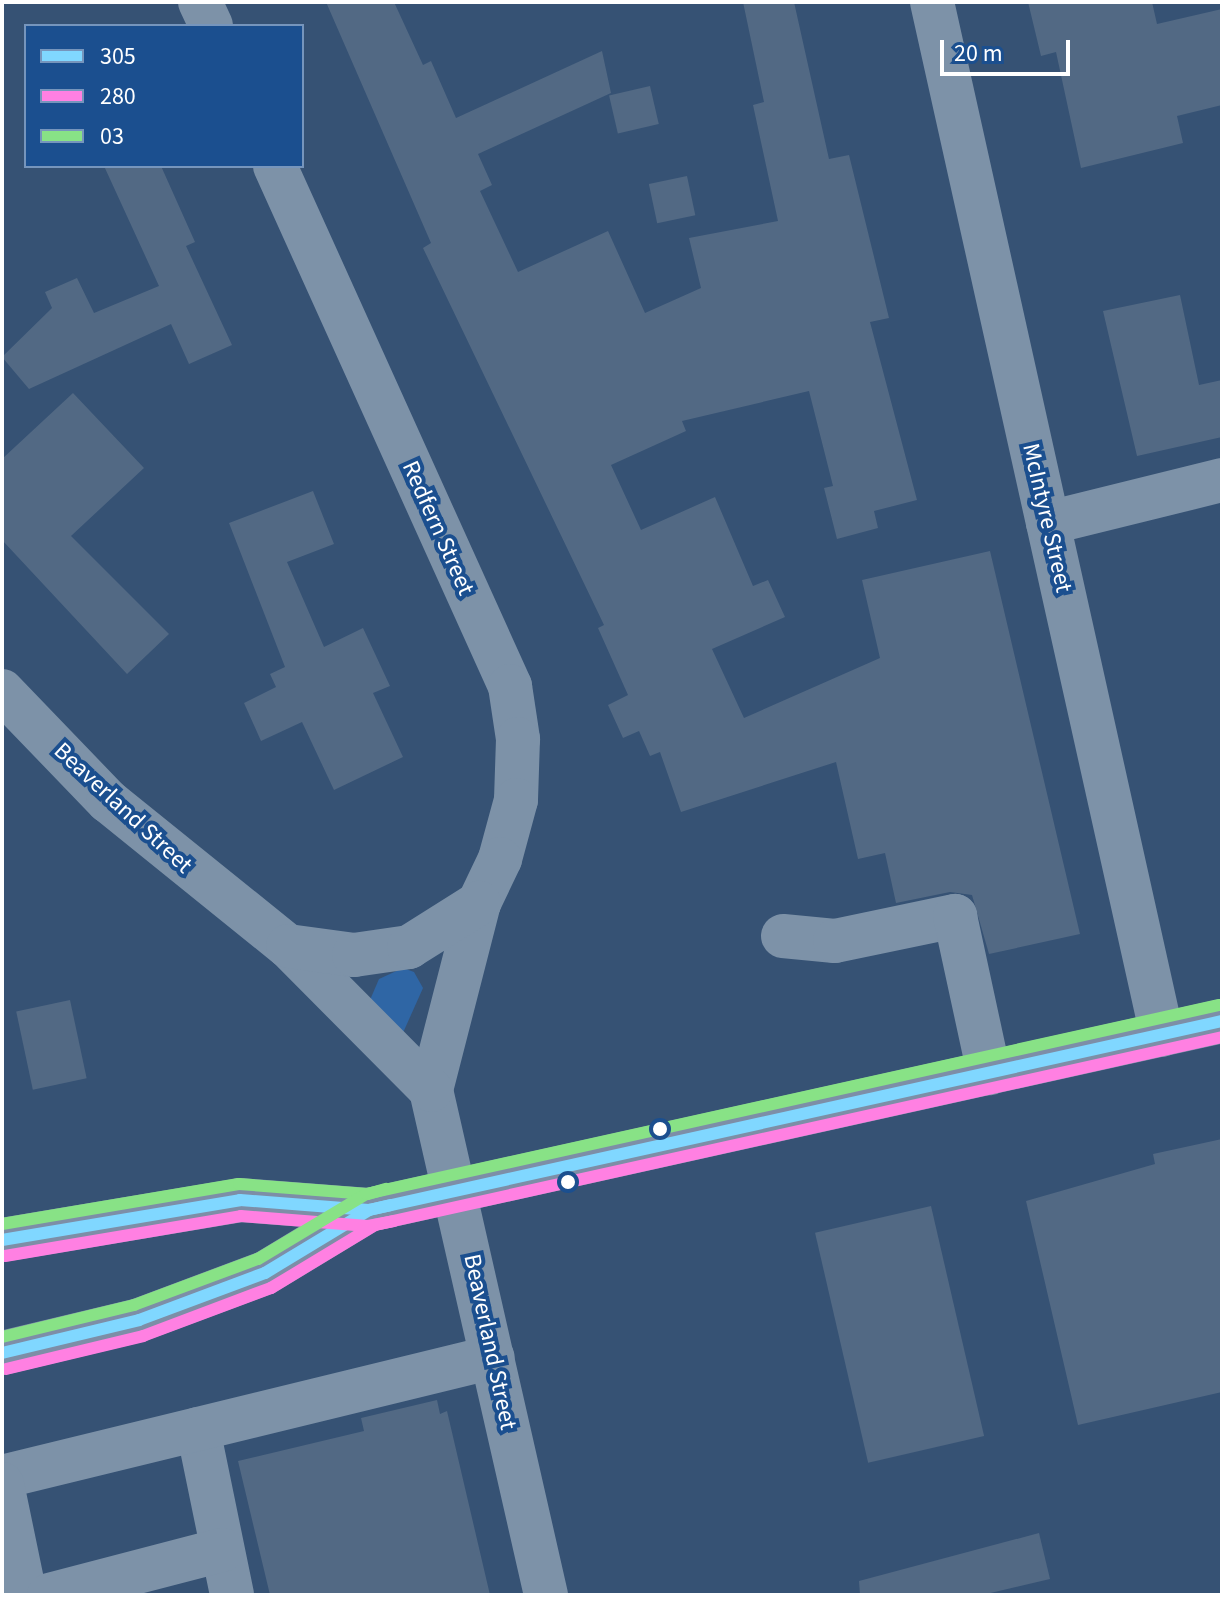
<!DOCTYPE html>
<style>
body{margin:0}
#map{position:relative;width:1224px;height:1597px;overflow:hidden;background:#365274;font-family:"Source Sans 3",sans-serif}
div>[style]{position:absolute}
.green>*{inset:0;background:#2f66a5}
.building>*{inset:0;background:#526984;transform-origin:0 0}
.minor>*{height:44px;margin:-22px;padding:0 22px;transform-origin:22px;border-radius:22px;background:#7d92a8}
.major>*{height:44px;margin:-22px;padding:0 22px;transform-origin:22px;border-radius:22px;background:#7d8ea7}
.bus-1>*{height:12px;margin:-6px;padding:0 6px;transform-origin:6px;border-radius:6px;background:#80d7ff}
.bus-2>*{height:12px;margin:-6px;padding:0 6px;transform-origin:6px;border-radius:6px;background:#ff80e2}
.bus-3>*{height:12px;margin:-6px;padding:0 6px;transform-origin:6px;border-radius:6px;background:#88e286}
.dots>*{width:22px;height:22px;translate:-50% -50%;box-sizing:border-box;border:4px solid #1b4f8f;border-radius:50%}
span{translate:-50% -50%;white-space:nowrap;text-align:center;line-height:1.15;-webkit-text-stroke:8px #1b4f8f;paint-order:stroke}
.street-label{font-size:24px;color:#fff}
.frame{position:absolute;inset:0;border:4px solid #fff;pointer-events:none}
.legend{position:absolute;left:24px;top:24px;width:280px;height:144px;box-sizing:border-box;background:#1b4f8f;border:2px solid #7695bc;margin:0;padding:10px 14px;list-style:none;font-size:24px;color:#fff}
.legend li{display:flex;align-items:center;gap:16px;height:40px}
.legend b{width:40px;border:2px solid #7695bc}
.scale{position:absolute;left:940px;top:40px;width:130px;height:36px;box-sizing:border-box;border:4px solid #fff;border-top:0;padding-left:10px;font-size:24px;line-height:28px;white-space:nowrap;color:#fff;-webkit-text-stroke:6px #1b4f8f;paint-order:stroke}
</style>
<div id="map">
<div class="green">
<div style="clip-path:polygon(403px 968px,414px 972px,423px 988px,402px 1035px,370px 1000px,379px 979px)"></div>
</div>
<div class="building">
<div style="clip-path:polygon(326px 2px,394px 2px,423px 65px,431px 61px,456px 118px,602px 51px,611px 93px,478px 154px,492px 185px,480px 191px,518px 272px,608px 231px,645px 313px,701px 288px,689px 238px,778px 221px,753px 105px,764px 102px,743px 2px,794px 2px,829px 159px,849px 155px,889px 318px,870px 322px,917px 500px,874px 511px,878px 528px,837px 539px,824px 488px,833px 486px,809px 391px,682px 421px,686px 431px,611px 465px,641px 530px,715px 497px,753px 586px,768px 580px,785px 617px,712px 649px,744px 718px,880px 658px,862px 580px,990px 551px,1080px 934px,989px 954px,972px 895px,950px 892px,896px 903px,885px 853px,858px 859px,836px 762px,681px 812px,660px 752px,650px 756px,639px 731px,623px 738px,608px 705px,628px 695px,598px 628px,604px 625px,423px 248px,431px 243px)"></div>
<div style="clip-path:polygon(1028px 2px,1152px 2px,1157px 24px,1222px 9px,1222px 105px,1177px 116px,1183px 143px,1081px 168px,1056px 52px,1041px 56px)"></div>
<div style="left:650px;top:86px;width:39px;height:42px;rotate:77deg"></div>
<div style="clip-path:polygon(104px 166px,161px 166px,195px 242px,186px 246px,232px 345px,189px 364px,171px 324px,29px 389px,2px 357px,52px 308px,45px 292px,77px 278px,94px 313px,159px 286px)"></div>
<div style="left:687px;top:176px;width:40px;height:39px;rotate:78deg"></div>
<div style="clip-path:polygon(1180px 295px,1199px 385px,1222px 380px,1222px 437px,1137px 456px,1103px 311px)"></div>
<div style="clip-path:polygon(73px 393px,144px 468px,71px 536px,169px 634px,127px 674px,2px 540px,2px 459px)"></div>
<div style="clip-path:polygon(313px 491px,334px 544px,287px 562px,324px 647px,363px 628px,390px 686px,373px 693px,403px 757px,334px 790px,302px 722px,261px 741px,244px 703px,276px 687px,270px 674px,285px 667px,229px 523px)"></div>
<div style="left:70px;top:1000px;width:80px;height:55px;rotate:78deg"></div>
<div style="clip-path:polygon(1222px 1139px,1222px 1392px,1078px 1425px,1026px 1201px,1155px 1164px,1153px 1154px)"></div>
<div style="left:931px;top:1206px;width:236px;height:119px;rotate:77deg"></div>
<div style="clip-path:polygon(437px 1400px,440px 1414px,447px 1411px,490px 1595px,270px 1595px,238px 1461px,364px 1431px,361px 1418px)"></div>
<div style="clip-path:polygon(1039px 1533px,1050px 1579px,982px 1595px,860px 1595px,859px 1581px)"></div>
</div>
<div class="minor">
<div style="left:200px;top:2px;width:26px;rotate:65deg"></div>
<div style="left:932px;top:2px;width:1058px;rotate:77.45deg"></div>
<div style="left:275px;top:166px;width:571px;rotate:65.68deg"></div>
<div style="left:510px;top:686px;width:54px;rotate:81.4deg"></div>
<div style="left:518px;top:739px;width:61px;rotate:91.9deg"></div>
<div style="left:516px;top:800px;width:61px;rotate:105.2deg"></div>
<div style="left:500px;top:859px;width:49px;rotate:115.5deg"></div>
<div style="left:479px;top:903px;width:193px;rotate:104.4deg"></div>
<div style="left:431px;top:1090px;width:518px;rotate:77.17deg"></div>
<div style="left:1048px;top:523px;width:179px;rotate:-13.9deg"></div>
<div style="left:2px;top:691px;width:153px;rotate:46.1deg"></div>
<div style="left:108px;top:801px;width:231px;rotate:38.9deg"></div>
<div style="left:288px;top:946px;width:203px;rotate:45.2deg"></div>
<div style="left:783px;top:936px;width:52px;rotate:5.5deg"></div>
<div style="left:835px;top:941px;width:123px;rotate:-11.8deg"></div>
<div style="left:955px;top:916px;width:161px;rotate:77.8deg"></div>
<div style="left:288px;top:946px;width:67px;rotate:7.8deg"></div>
<div style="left:354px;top:955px;width:56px;rotate:-8.3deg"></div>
<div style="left:409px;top:947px;width:83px;rotate:-32.2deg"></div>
<div style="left:198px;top:1429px;width:169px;rotate:78.4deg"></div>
<div style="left:2px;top:1477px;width:505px;rotate:-13.73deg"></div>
<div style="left:2px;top:1484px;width:113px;rotate:78.3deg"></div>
<div style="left:49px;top:1595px;width:179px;rotate:-14.6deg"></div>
</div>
<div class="major">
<div style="left:2px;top:1240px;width:241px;rotate:-9.5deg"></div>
<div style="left:240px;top:1200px;width:129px;rotate:4.4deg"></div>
<div style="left:369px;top:1210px;width:874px;rotate:-12.49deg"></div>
<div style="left:2px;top:1353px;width:141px;rotate:-13.5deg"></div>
<div style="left:139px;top:1320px;width:134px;rotate:-20.5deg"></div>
<div style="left:265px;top:1273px;width:122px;rotate:-31.2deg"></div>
</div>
<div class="bus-1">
<div style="left:2px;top:1240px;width:241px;rotate:-9.5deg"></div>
<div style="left:240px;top:1200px;width:129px;rotate:4.4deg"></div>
<div style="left:369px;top:1210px;width:22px;rotate:-13deg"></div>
<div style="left:2px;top:1353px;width:141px;rotate:-13.5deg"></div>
<div style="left:139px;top:1320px;width:134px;rotate:-20.5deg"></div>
<div style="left:265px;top:1273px;width:122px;rotate:-31.2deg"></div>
<div style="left:369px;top:1210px;width:874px;rotate:-12.49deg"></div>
</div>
<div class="bus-2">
<div style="left:5px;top:1256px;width:239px;rotate:-9.6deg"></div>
<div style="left:241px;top:1216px;width:127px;rotate:4.5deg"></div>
<div style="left:368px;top:1226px;width:26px;rotate:-11deg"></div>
<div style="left:6px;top:1369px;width:141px;rotate:-13.5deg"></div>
<div style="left:143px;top:1336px;width:137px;rotate:-20.6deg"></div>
<div style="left:271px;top:1288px;width:122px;rotate:-31.2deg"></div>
<div style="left:375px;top:1225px;width:868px;rotate:-12.51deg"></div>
</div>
<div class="bus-3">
<div style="left:2px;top:1224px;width:240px;rotate:-9.6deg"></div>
<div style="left:239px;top:1184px;width:129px;rotate:4.4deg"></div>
<div style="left:368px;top:1194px;width:19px;rotate:-16deg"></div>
<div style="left:2px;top:1337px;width:136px;rotate:-13.6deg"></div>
<div style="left:134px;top:1305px;width:132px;rotate:-20.4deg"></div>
<div style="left:258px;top:1259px;width:126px;rotate:-31deg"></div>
<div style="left:366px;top:1194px;width:874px;rotate:-12.49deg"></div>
</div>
<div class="dots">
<div style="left:660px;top:1129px;background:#fff"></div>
<div style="left:568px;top:1182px;background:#fff"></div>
</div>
<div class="street-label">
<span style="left:1047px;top:518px;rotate:77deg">McIntyre Street</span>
<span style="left:438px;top:528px;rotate:66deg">Redfern Street</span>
<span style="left:123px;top:808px;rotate:43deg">Beaverland Street</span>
<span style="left:490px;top:1342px;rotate:78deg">Beaverland Street</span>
</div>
<div class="frame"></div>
<ul class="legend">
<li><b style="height:10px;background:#80d7ff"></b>305</li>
<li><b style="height:10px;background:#ff80e2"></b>280</li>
<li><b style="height:10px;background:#88e286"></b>03</li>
</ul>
<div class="scale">20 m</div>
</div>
